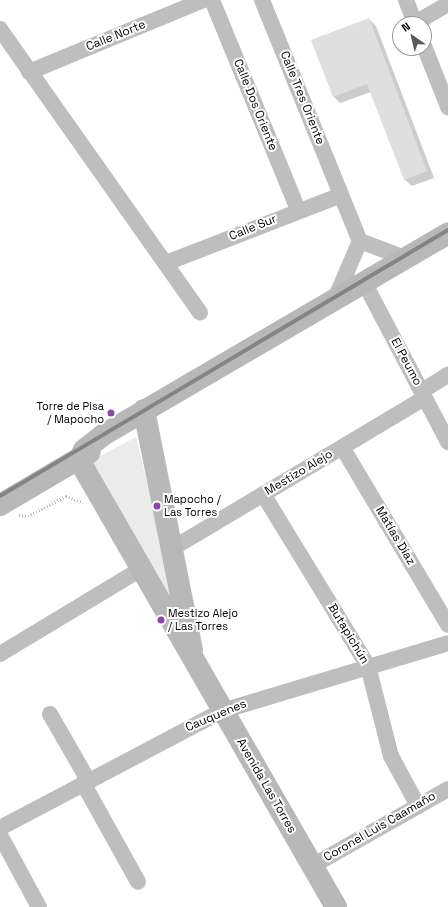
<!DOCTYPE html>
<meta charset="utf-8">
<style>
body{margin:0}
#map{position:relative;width:448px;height:907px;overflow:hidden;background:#fff;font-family:"Space Grotesk",sans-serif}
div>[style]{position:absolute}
.green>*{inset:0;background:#ebebeb}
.shadow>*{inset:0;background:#0003}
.building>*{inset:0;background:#dfdfdf}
.path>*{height:2.5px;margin-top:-1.25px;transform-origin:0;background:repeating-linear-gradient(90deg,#b9b9b9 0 1px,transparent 0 3px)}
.minor>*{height:16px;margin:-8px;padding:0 8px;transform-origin:8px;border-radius:8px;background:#bebebe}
.secondary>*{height:22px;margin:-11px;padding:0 11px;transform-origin:11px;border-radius:11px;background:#b8b8b8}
.metro-1>*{height:4px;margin:-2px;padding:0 2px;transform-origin:2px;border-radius:2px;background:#868383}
.dots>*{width:11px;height:11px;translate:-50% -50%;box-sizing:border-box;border:2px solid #fff;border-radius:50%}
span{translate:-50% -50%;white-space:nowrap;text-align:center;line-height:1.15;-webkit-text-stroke:4px #fff;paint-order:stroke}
.bus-label{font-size:11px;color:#000}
.right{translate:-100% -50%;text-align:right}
.left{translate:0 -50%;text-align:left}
.street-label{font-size:12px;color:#000}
.north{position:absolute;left:392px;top:16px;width:40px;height:40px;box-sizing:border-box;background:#fff;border:1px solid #999;border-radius:50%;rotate:326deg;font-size:11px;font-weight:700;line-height:16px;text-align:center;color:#000}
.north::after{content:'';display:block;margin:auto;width:14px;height:18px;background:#595959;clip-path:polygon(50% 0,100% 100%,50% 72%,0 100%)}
</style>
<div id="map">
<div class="green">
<div style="clip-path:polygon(136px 437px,180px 621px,91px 461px)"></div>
</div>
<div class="shadow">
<div style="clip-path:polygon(369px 19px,376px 26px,434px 178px,412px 186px,405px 180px,371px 92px,340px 103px,334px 97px)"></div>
</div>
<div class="building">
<div style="clip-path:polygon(369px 18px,427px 171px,404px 180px,367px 84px,333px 97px,311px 40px)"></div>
</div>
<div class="path">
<div style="left:19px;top:515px;width:9px;rotate:6deg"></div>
<div style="left:28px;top:516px;width:43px;rotate:-27.8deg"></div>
<div style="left:66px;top:496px;width:18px;rotate:22deg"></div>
</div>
<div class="minor">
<div style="left:212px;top:0;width:227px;rotate:67.7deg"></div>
<div style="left:262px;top:0;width:260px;rotate:67.9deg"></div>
<div style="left:360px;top:241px;width:48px;rotate:20.7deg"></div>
<div style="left:406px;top:0;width:26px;rotate:69deg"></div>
<div style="left:415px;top:23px;width:38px;rotate:-30deg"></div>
<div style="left:0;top:29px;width:347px;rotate:54.8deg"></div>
<div style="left:424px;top:46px;width:66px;rotate:68.5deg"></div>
<div style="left:29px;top:72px;width:189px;rotate:-22.4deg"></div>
<div style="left:166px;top:263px;width:188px;rotate:-21.2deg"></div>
<div style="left:364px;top:282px;width:181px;rotate:62.3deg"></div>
<div style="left:335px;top:299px;width:63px;rotate:-66.7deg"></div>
<div style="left:422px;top:391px;width:31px;rotate:-32deg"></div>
<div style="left:342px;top:447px;width:207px;rotate:59.2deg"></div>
<div style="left:263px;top:494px;width:202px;rotate:58.6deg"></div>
<div style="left:368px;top:666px;width:93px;rotate:75.7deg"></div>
<div style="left:391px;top:756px;width:57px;rotate:61.6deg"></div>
<div style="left:173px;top:548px;width:293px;rotate:-30.8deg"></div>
<div style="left:0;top:654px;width:162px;rotate:-31.1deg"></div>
<div style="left:50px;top:714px;width:76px;rotate:60.1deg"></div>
<div style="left:83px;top:783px;width:113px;rotate:60.9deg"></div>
<div style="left:0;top:828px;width:251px;rotate:-27.8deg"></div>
<div style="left:222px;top:711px;width:236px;rotate:-16.7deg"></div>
<div style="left:0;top:835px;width:82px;rotate:61.6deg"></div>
<div style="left:312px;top:866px;width:156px;rotate:-29.5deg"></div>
</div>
<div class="secondary">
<div style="left:144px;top:410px;width:245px;rotate:78.7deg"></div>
<div style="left:79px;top:460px;width:516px;rotate:60.1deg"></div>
<div style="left:79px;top:460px;width:11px;rotate:-63deg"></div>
<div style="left:84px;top:450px;width:24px;rotate:-38deg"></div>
<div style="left:103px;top:435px;width:400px;rotate:-30.3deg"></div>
<div style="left:0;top:505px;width:104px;rotate:-30.5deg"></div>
</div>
<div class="metro-1">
<div style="left:0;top:496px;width:521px;rotate:-30.7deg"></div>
</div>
<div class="dots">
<div style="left:111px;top:413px;background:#8e44ad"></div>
<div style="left:157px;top:506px;background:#8e44ad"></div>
<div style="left:161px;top:620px;background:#8e44ad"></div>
</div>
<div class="bus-label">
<span class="right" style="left:104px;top:413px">Torre de Pisa<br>/ Mapocho</span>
<span class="left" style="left:164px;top:506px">Mapocho /<br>Las Torres</span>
<span class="left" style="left:168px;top:620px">Mestizo Alejo<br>/ Las Torres</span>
</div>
<div class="street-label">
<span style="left:116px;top:36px;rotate:-22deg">Calle Norte</span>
<span style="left:302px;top:98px;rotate:68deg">Calle Tres Oriente</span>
<span style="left:255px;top:105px;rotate:68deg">Calle Dos Oriente</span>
<span style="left:253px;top:228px;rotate:-22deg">Calle Sur</span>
<span style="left:406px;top:362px;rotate:62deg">El Peumo</span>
<span style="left:299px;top:473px;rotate:-31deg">Mestizo Alejo</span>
<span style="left:395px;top:536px;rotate:59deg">Matías Díaz</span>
<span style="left:348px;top:634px;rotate:59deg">Butapichún</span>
<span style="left:216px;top:716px;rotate:-23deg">Cauquenes</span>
<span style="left:266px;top:786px;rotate:60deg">Avenida Las Torres</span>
<span style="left:380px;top:827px;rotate:-30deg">Coronel Luis Caamaño</span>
</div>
<div class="north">N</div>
</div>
